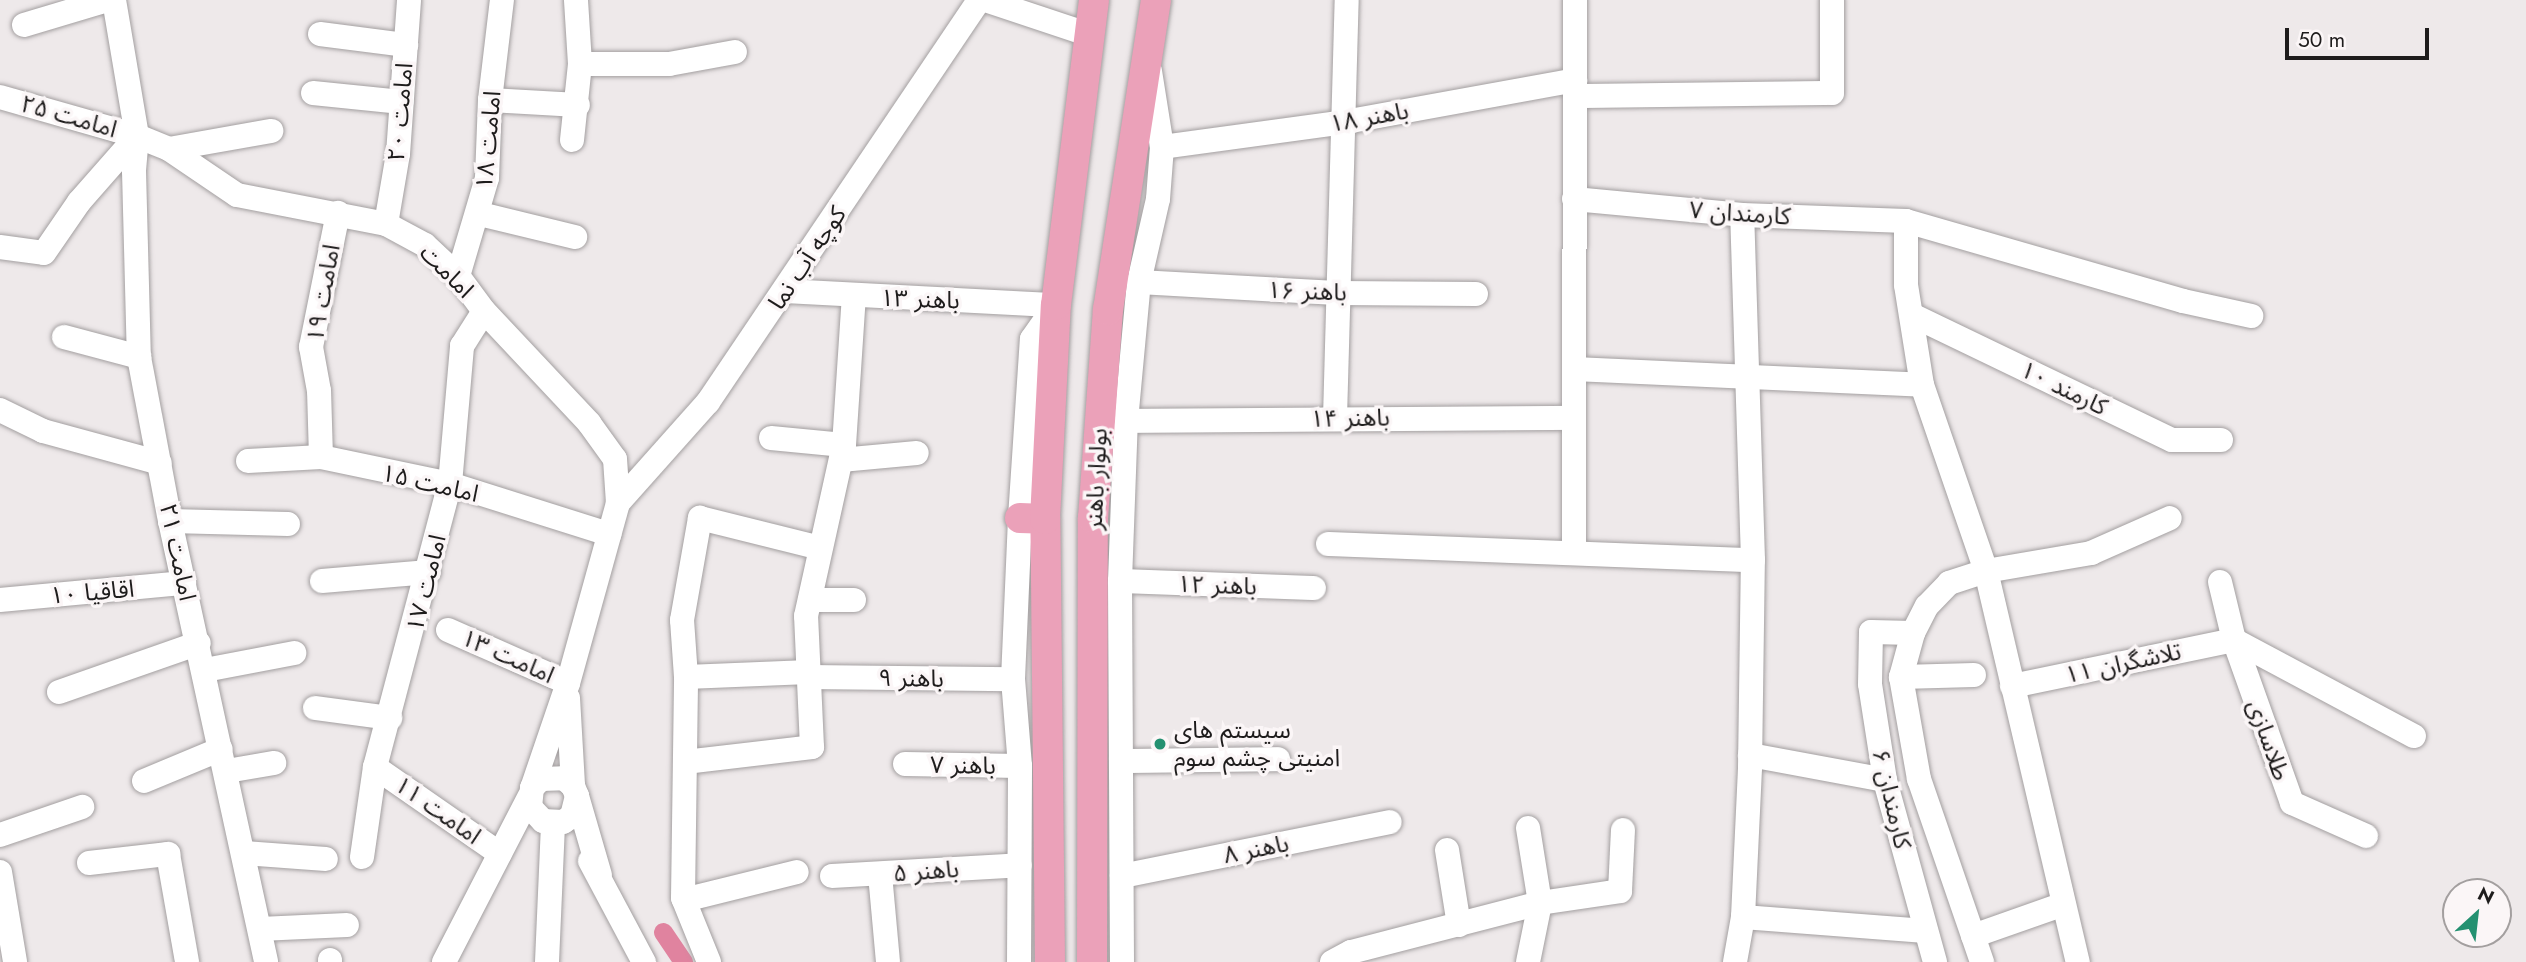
<!DOCTYPE html>
<meta charset="utf-8">
<style>
body{margin:0}
#map{position:relative;width:2526px;height:962px;overflow:hidden;background:#eee9ea;font-family:Jost,"Noto Sans Arabic",sans-serif}
div>[style]{position:absolute}
.canal>*{height:19px;margin:-9.5px;padding:0 9.5px;transform-origin:9.5px;border-radius:9.5px;background:#e0839f}
.roads{filter:drop-shadow(0 0 2px #a39fa0) drop-shadow(0 0 2px #a39fa0)}
.minor>*{height:24px;margin:-12px;padding:0 12px;transform-origin:12px;border-radius:12px;background:#fff}
.major>*{height:30px;margin:-15px;padding:0 15px;transform-origin:15px;border-radius:15px;background:#eba1b9}
.dots>*{width:19px;height:19px;translate:-50% -50%;box-sizing:border-box;border:4px solid #fbf6f7;border-radius:50%}
span{translate:-50% -50%;white-space:nowrap;text-align:center;line-height:1.15;-webkit-text-stroke:7px #fbf6f7;paint-order:stroke}
.street-label{font-size:24px;color:#1e1c1c}
.poi-label{font-size:24px;color:#1e1c1c}
.left{translate:0 -50%;text-align:left}
.north{position:absolute;left:2442px;top:878px;width:70px;height:70px;box-sizing:border-box;background:#fbf6f7;border:2px solid #a39f9f;border-radius:50%;rotate:27deg;font-size:19px;font-weight:700;line-height:28px;text-align:center;color:#1e1c1c}
.north::after{content:'';display:block;margin:auto;width:24px;height:32px;background:#249171;clip-path:polygon(50% 0,100% 100%,50% 72%,0 100%)}
.scale{position:absolute;left:2285px;top:28px;width:144px;height:32px;box-sizing:border-box;border:4px solid #1e1c1c;border-top:0;padding-left:9px;font-size:21px;line-height:24px;white-space:nowrap;color:#1e1c1c;-webkit-text-stroke:5px #fbf6f7;paint-order:stroke}
</style>
<div id="map">
<div class="canal">
<div style="left:663px;top:932px;width:36px;rotate:56deg"></div>
</div>
<div class="roads">
<div class="minor">
<div style="left:114px;top:0;width:138px;rotate:80.4deg"></div>
<div style="left:137px;top:136px;width:35px;rotate:95deg"></div>
<div style="left:134px;top:171px;width:186px;rotate:88.5deg"></div>
<div style="left:139px;top:357px;width:167px;rotate:79.3deg"></div>
<div style="left:170px;top:521px;width:451px;rotate:77.7deg"></div>
<div style="left:985px;top:0;width:108px;rotate:18.4deg"></div>
<div style="left:24px;top:25px;width:88px;rotate:-16.6deg"></div>
<div style="left:320px;top:34px;width:87px;rotate:7.3deg"></div>
<div style="left:580px;top:64px;width:89px"></div>
<div style="left:669px;top:64px;width:67px;rotate:-10.3deg"></div>
<div style="left:313px;top:93px;width:89px;rotate:5.8deg"></div>
<div style="left:1575px;top:96px;width:257px;rotate:-0.7deg"></div>
<div style="left:1832px;top:93px;width:93px;rotate:-90deg"></div>
<div style="left:0;top:97px;width:142px;rotate:15.9deg"></div>
<div style="left:137px;top:136px;width:35px;rotate:22deg"></div>
<div style="left:169px;top:149px;width:82px;rotate:34.1deg"></div>
<div style="left:237px;top:195px;width:152px;rotate:11deg"></div>
<div style="left:386px;top:224px;width:44px;rotate:28.3deg"></div>
<div style="left:425px;top:245px;width:45px;rotate:43.2deg"></div>
<div style="left:458px;top:276px;width:44px;rotate:53.4deg"></div>
<div style="left:484px;top:311px;width:154px;rotate:46.8deg"></div>
<div style="left:589px;top:423px;width:44px;rotate:54.2deg"></div>
<div style="left:615px;top:459px;width:44px;rotate:86.1deg"></div>
<div style="left:618px;top:503px;width:187px;rotate:105.5deg"></div>
<div style="left:568px;top:683px;width:111px;rotate:108.9deg"></div>
<div style="left:490px;top:100px;width:88px;rotate:3.3deg"></div>
<div style="left:572px;top:140px;width:76px;rotate:-84deg"></div>
<div style="left:580px;top:64px;width:64px;rotate:-93.6deg"></div>
<div style="left:1162px;top:147px;width:185px;rotate:-7.8deg"></div>
<div style="left:1345px;top:122px;width:234px;rotate:-10.3deg"></div>
<div style="left:169px;top:149px;width:104px;rotate:-10deg"></div>
<div style="left:1574px;top:199px;width:169px;rotate:5.4deg"></div>
<div style="left:1742px;top:215px;width:164px;rotate:2.1deg"></div>
<div style="left:1906px;top:221px;width:288px;rotate:16.1deg"></div>
<div style="left:2183px;top:301px;width:70px;rotate:12.4deg"></div>
<div style="left:480px;top:214px;width:98px;rotate:13.6deg"></div>
<div style="left:1906px;top:221px;width:64px;rotate:90deg"></div>
<div style="left:1906px;top:285px;width:101px;rotate:80.9deg"></div>
<div style="left:1922px;top:385px;width:197px;rotate:71deg"></div>
<div style="left:1986px;top:571px;width:402px;rotate:76.8deg"></div>
<div style="left:386px;top:224px;width:71px;rotate:-80.3deg"></div>
<div style="left:398px;top:154px;width:154px;rotate:-85.9deg"></div>
<div style="left:0;top:247px;width:44px;rotate:7.8deg"></div>
<div style="left:44px;top:253px;width:62px;rotate:-55.5deg"></div>
<div style="left:79px;top:202px;width:88px;rotate:-48.7deg"></div>
<div style="left:458px;top:276px;width:102px;rotate:-73.5deg"></div>
<div style="left:487px;top:178px;width:78px;rotate:-87.8deg"></div>
<div style="left:490px;top:100px;width:101px;rotate:-83.2deg"></div>
<div style="left:1139px;top:282px;width:198px;rotate:3.2deg"></div>
<div style="left:1337px;top:293px;width:139px;rotate:0.4deg"></div>
<div style="left:785px;top:291px;width:271px;rotate:3deg"></div>
<div style="left:1912px;top:315px;width:288px;rotate:25.7deg"></div>
<div style="left:2172px;top:440px;width:49px"></div>
<div style="left:64px;top:337px;width:78px;rotate:14.9deg"></div>
<div style="left:1575px;top:369px;width:347px;rotate:2.6deg"></div>
<div style="left:0;top:410px;width:48px;rotate:26deg"></div>
<div style="left:43px;top:431px;width:121px;rotate:15.3deg"></div>
<div style="left:1335px;top:418px;width:418px;rotate:-88.4deg"></div>
<div style="left:1126px;top:421px;width:448px;rotate:-0.4deg"></div>
<div style="left:771px;top:438px;width:73px;rotate:5.5deg"></div>
<div style="left:321px;top:457px;width:66px;rotate:-91.7deg"></div>
<div style="left:319px;top:391px;width:45px;rotate:-100.3deg"></div>
<div style="left:311px;top:347px;width:137px;rotate:-78.6deg"></div>
<div style="left:841px;top:460px;width:76px;rotate:-5.3deg"></div>
<div style="left:248px;top:461px;width:73px;rotate:-3.1deg"></div>
<div style="left:321px;top:457px;width:132px;rotate:11.8deg"></div>
<div style="left:450px;top:484px;width:167px;rotate:17.5deg"></div>
<div style="left:618px;top:503px;width:135px;rotate:-48.3deg"></div>
<div style="left:708px;top:402px;width:485px;rotate:-56deg"></div>
<div style="left:170px;top:521px;width:118px;rotate:1.5deg"></div>
<div style="left:1328px;top:544px;width:425px;rotate:2.2deg"></div>
<div style="left:1574px;top:550px;width:550px;rotate:-89.9deg"></div>
<div style="left:322px;top:581px;width:107px;rotate:-4.8deg"></div>
<div style="left:1120px;top:581px;width:194px;rotate:2.1deg"></div>
<div style="left:2220px;top:582px;width:60px;rotate:76.4deg"></div>
<div style="left:2234px;top:640px;width:173px;rotate:70.4deg"></div>
<div style="left:2292px;top:803px;width:81px;rotate:24deg"></div>
<div style="left:0;top:600px;width:185px;rotate:-5.3deg"></div>
<div style="left:810px;top:600px;width:44px"></div>
<div style="left:448px;top:630px;width:131px;rotate:23.8deg"></div>
<div style="left:1913px;top:633px;width:46px;rotate:105.3deg"></div>
<div style="left:1901px;top:677px;width:104px;rotate:80deg"></div>
<div style="left:1919px;top:779px;width:194px;rotate:71deg"></div>
<div style="left:2234px;top:640px;width:204px;rotate:28.1deg"></div>
<div style="left:205px;top:670px;width:91px;rotate:-10.8deg"></div>
<div style="left:686px;top:677px;width:123px;rotate:-2.3deg"></div>
<div style="left:808px;top:677px;width:205px;rotate:0.6deg"></div>
<div style="left:1901px;top:677px;width:73px;rotate:-1.6deg"></div>
<div style="left:2012px;top:686px;width:227px;rotate:-11.7deg"></div>
<div style="left:59px;top:692px;width:148px;rotate:-19.3deg"></div>
<div style="left:568px;top:698px;width:88px;rotate:86.7deg"></div>
<div style="left:315px;top:708px;width:76px;rotate:7.6deg"></div>
<div style="left:1750px;top:755px;width:137px;rotate:10.5deg"></div>
<div style="left:1121px;top:761px;width:157px;rotate:-0.7deg"></div>
<div style="left:685px;top:762px;width:128px;rotate:-6.7deg"></div>
<div style="left:812px;top:747px;width:131px;rotate:-92.6deg"></div>
<div style="left:806px;top:616px;width:175px;rotate:-77.5deg"></div>
<div style="left:844px;top:445px;width:149px;rotate:-86.2deg"></div>
<div style="left:905px;top:764px;width:115px;rotate:1deg"></div>
<div style="left:375px;top:767px;width:152px;rotate:34.8deg"></div>
<div style="left:227px;top:771px;width:48px;rotate:-9.7deg"></div>
<div style="left:144px;top:781px;width:83px;rotate:-22.6deg"></div>
<div style="left:577px;top:796px;width:21px;rotate:104deg"></div>
<div style="left:572px;top:816px;width:11px;rotate:146deg"></div>
<div style="left:563px;top:822px;width:20px;rotate:-177deg"></div>
<div style="left:543px;top:821px;width:19px;rotate:-133deg"></div>
<div style="left:530px;top:807px;width:19px;rotate:-84deg"></div>
<div style="left:532px;top:788px;width:13px;rotate:-45deg"></div>
<div style="left:541px;top:779px;width:23px;rotate:-2deg"></div>
<div style="left:564px;top:778px;width:12px;rotate:42deg"></div>
<div style="left:573px;top:786px;width:11px;rotate:68deg"></div>
<div style="left:577px;top:796px;width:82px;rotate:73.8deg"></div>
<div style="left:1528px;top:828px;width:76px;rotate:80.9deg"></div>
<div style="left:1540px;top:903px;width:60px;rotate:101.5deg"></div>
<div style="left:0;top:835px;width:87px;rotate:-18.9deg"></div>
<div style="left:1447px;top:850px;width:76px;rotate:80.9deg"></div>
<div style="left:244px;top:853px;width:82px;rotate:4.2deg"></div>
<div style="left:362px;top:857px;width:91px;rotate:-81.8deg"></div>
<div style="left:375px;top:767px;width:293px;rotate:-75.2deg"></div>
<div style="left:450px;top:484px;width:139px;rotate:-85deg"></div>
<div style="left:462px;top:346px;width:41px;rotate:-57.8deg"></div>
<div style="left:590px;top:861px;width:115px;rotate:61.9deg"></div>
<div style="left:89px;top:863px;width:80px;rotate:-6.5deg"></div>
<div style="left:168px;top:854px;width:110px;rotate:80deg"></div>
<div style="left:0;top:872px;width:91px;rotate:80.5deg"></div>
<div style="left:880px;top:874px;width:88px;rotate:84.8deg"></div>
<div style="left:832px;top:876px;width:188px;rotate:-3.3deg"></div>
<div style="left:1122px;top:876px;width:273px;rotate:-11.4deg"></div>
<div style="left:684px;top:900px;width:116px;rotate:-13.9deg"></div>
<div style="left:1743px;top:917px;width:183px;rotate:4.4deg"></div>
<div style="left:260px;top:929px;width:87px;rotate:-2.6deg"></div>
<div style="left:1973px;top:936px;width:96px;rotate:-19.4deg"></div>
<div style="left:330px;top:960px;width:2px;rotate:90deg"></div>
<div style="left:444px;top:962px;width:186px;rotate:-62.7deg"></div>
<div style="left:547px;top:962px;width:138px;rotate:-87.5deg"></div>
<div style="left:709px;top:962px;width:69px;rotate:-112.1deg"></div>
<div style="left:683px;top:898px;width:221px;rotate:-89.2deg"></div>
<div style="left:686px;top:677px;width:57px;rotate:-94deg"></div>
<div style="left:682px;top:620px;width:104px;rotate:-80deg"></div>
<div style="left:700px;top:518px;width:124px;rotate:14deg"></div>
<div style="left:1019px;top:962px;width:196px;rotate:-89.7deg"></div>
<div style="left:1020px;top:766px;width:87px;rotate:-94.6deg"></div>
<div style="left:1013px;top:679px;width:161px;rotate:-87.5deg"></div>
<div style="left:1020px;top:518px;width:179px;rotate:-86.2deg"></div>
<div style="left:1032px;top:339px;width:42px;rotate:-54.8deg"></div>
<div style="left:1122px;top:962px;width:381px;rotate:-90.3deg"></div>
<div style="left:1120px;top:581px;width:160px;rotate:-87.9deg"></div>
<div style="left:1126px;top:421px;width:140px;rotate:-84.7deg"></div>
<div style="left:1139px;top:282px;width:85px;rotate:-77.1deg"></div>
<div style="left:1158px;top:199px;width:52px;rotate:-85.6deg"></div>
<div style="left:1162px;top:147px;width:77px;rotate:-99deg"></div>
<div style="left:1332px;top:962px;width:21px;rotate:-28deg"></div>
<div style="left:1351px;top:952px;width:195px;rotate:-14.5deg"></div>
<div style="left:1540px;top:903px;width:81px;rotate:-8.5deg"></div>
<div style="left:1620px;top:891px;width:61px;rotate:-87.2deg"></div>
<div style="left:1735px;top:962px;width:46px;rotate:-79.9deg"></div>
<div style="left:1743px;top:917px;width:150px;rotate:-87.3deg"></div>
<div style="left:1750px;top:767px;width:207px;rotate:-89.2deg"></div>
<div style="left:1753px;top:560px;width:345px;rotate:-91.8deg"></div>
<div style="left:1935px;top:962px;width:189px;rotate:-105.4deg"></div>
<div style="left:1885px;top:780px;width:97px;rotate:-98.9deg"></div>
<div style="left:1870px;top:684px;width:52px;rotate:-88.9deg"></div>
<div style="left:1871px;top:632px;width:42px;rotate:1.4deg"></div>
<div style="left:1913px;top:633px;width:30px;rotate:-63deg"></div>
<div style="left:1927px;top:606px;width:32px;rotate:-46deg"></div>
<div style="left:1949px;top:583px;width:39px;rotate:-18deg"></div>
<div style="left:1986px;top:571px;width:107px;rotate:-9.7deg"></div>
<div style="left:2091px;top:553px;width:86px;rotate:-23.9deg"></div>
</div>
<div class="major">
<div style="left:1020px;top:518px;width:25px;rotate:2deg"></div>
<div style="left:1050px;top:962px;width:443px;rotate:-90.6deg"></div>
<div style="left:1045px;top:519px;width:214px;rotate:-87.1deg"></div>
<div style="left:1056px;top:305px;width:307px;rotate:-82.9deg"></div>
<div style="left:1092px;top:962px;width:444px;rotate:-89.9deg"></div>
<div style="left:1093px;top:518px;width:209px;rotate:-85.9deg"></div>
<div style="left:1108px;top:310px;width:314px;rotate:-81.2deg"></div>
</div>
</div>
<div class="dots">
<div style="left:1160px;top:744px;background:#249171"></div>
</div>
<div class="street-label">
<span style="left:400px;top:112px;rotate:-85deg">امامت ۲۰</span>
<span style="left:69px;top:116px;rotate:16deg">امامت ۲۵</span>
<span style="left:1369px;top:117px;rotate:-10deg">باهنر ۱۸</span>
<span style="left:488px;top:140px;rotate:-85deg">امامت ۱۸</span>
<span style="left:1740px;top:213px;rotate:4deg">کارمندان ۷</span>
<span style="left:807px;top:258px;rotate:-56deg">کوچه آب نما</span>
<span style="left:447px;top:271px;rotate:45deg">امامت</span>
<span style="left:1307px;top:291px;rotate:2deg">باهنر ۱۶</span>
<span style="left:323px;top:293px;rotate:-80deg">امامت ۱۹</span>
<span style="left:920px;top:299px;rotate:2deg">باهنر ۱۳</span>
<span style="left:2064px;top:388px;rotate:26deg">کارمند ۱۰</span>
<span style="left:1350px;top:418px;rotate:-1deg">باهنر ۱۴</span>
<span style="left:1096px;top:479px;rotate:-87deg">بولوار باهنر</span>
<span style="left:430px;top:483px;rotate:13deg">امامت ۱۵</span>
<span style="left:178px;top:552px;rotate:78deg">امامت ۲۱</span>
<span style="left:426px;top:583px;rotate:-76deg">امامت ۱۷</span>
<span style="left:1217px;top:585px;rotate:2deg">باهنر ۱۲</span>
<span style="left:92px;top:592px;rotate:-5deg">اقاقیا ۱۰</span>
<span style="left:508px;top:656px;rotate:24deg">امامت ۱۳</span>
<span style="left:2123px;top:663px;rotate:-12deg">تلاشگران ۱۱</span>
<span style="left:911px;top:678px;rotate:1deg">باهنر ۹</span>
<span style="left:2269px;top:740px;rotate:71deg">طلاسازی</span>
<span style="left:963px;top:765px;rotate:1deg">باهنر ۷</span>
<span style="left:1892px;top:799px;rotate:77deg">کارمندان ۶</span>
<span style="left:438px;top:810px;rotate:35deg">امامت ۱۱</span>
<span style="left:1256px;top:849px;rotate:-11deg">باهنر ۸</span>
<span style="left:926px;top:871px;rotate:-4deg">باهنر ۵</span>
</div>
<div class="poi-label">
<span class="left" style="left:1174px;top:744px">سیستم های<br>امنیتی چشم سوم</span>
</div>
<div class="north">N</div>
<div class="scale">50 m</div>
</div>
